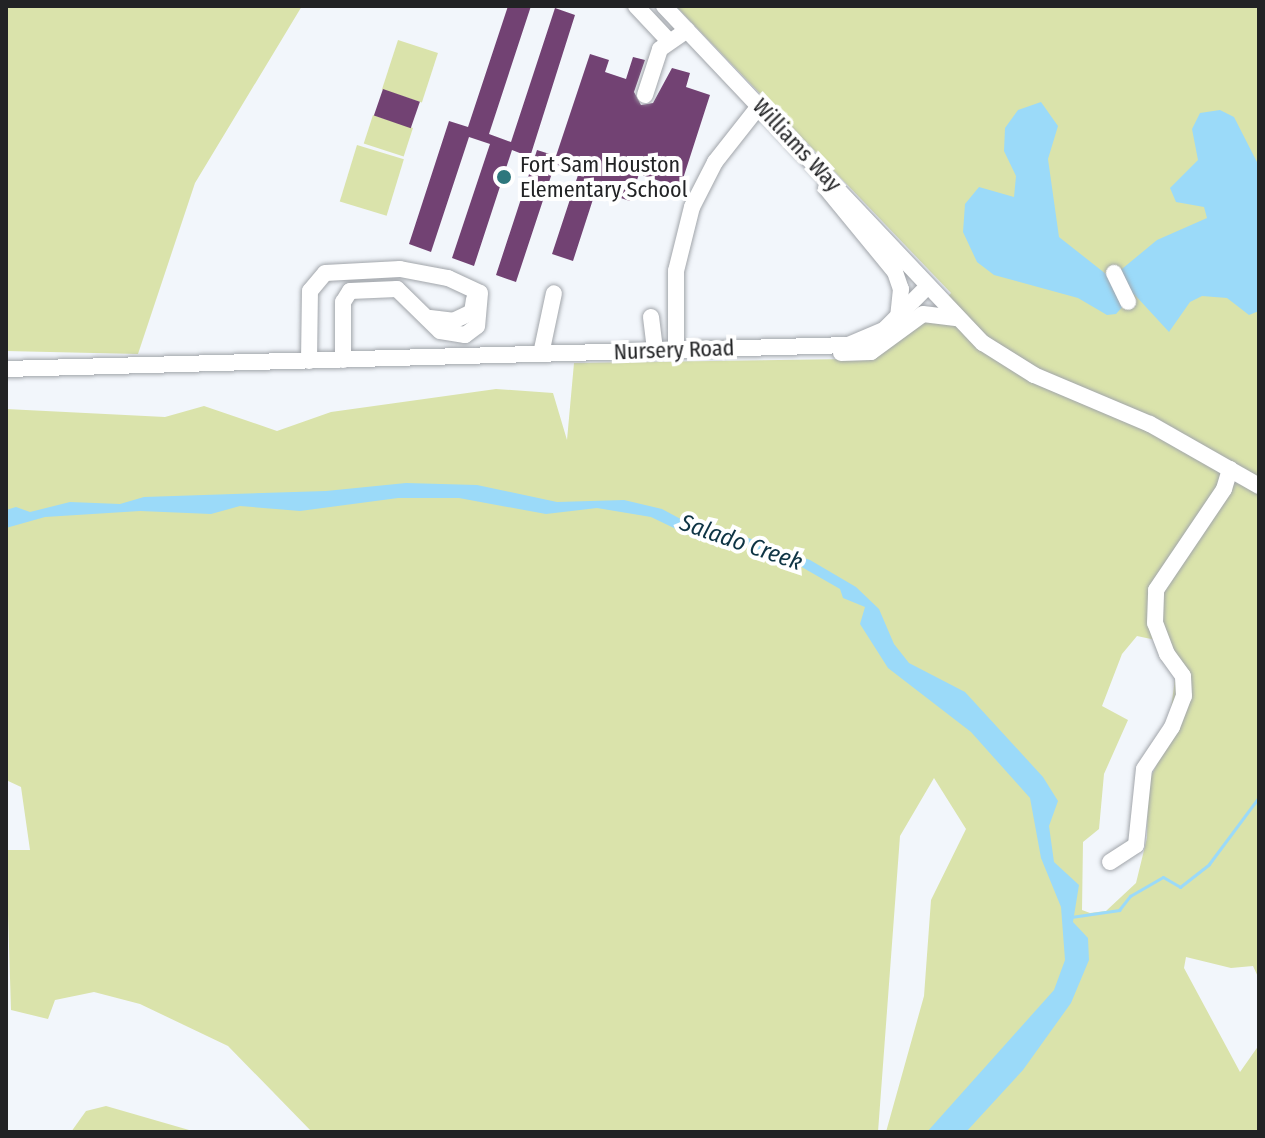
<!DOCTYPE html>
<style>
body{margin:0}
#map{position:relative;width:1265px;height:1138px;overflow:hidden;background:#f2f6fb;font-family:"Fira Sans Condensed",sans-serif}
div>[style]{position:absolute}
.green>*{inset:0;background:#dae3ab;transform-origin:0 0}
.water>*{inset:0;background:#9bdaf9}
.stream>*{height:3px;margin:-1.5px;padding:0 1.5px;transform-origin:1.5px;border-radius:1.5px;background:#9bdaf9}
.building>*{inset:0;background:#724273;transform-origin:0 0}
.roads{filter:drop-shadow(0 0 2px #a1a5aa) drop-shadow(0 0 2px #a1a5aa)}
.minor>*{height:16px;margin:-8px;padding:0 8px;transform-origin:8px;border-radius:8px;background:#fff}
.dots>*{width:22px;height:22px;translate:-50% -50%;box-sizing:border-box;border:4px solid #fff;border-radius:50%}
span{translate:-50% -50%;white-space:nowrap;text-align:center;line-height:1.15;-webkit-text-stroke:8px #fff;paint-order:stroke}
.street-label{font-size:22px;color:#222325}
.poi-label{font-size:22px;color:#222325}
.left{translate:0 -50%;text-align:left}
.water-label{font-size:24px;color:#0e3444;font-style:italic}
.frame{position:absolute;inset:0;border:8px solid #222325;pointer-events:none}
</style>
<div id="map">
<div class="green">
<div style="clip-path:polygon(6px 6px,302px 6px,195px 183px,138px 354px,6px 351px)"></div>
<div style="clip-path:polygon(evenodd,676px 6px,1259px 6px,1259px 979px,1253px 966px,1231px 968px,1186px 957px,1184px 968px,1240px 1072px,1259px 1045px,1259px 1132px,886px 1132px,924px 996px,931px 900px,966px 829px,934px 778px,900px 836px,878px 1132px,312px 1132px,228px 1046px,140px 1004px,94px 992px,55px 1000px,48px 1019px,11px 1010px,6px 850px,30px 850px,21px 787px,6px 780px,6px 409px,165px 417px,204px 406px,277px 431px,331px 412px,496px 389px,553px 393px,567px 440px,574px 363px,849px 359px,927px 320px,951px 293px,676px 6px,1137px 636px,1165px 642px,1189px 675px,1175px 679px,1166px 745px,1148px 783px,1147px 838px,1136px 883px,1106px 911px,1090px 913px,1082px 910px,1083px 842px,1099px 829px,1104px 774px,1128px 720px,1102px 706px,1122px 654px,1137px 636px)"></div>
<div style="left:398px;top:40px;width:42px;height:52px;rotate:18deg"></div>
<div style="left:373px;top:115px;width:42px;height:30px;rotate:18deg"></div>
<div style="left:357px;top:145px;width:49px;height:59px;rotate:17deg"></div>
<div style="clip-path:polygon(106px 1106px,196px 1132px,71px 1132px,86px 1111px)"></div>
</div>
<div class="water">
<div style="clip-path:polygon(1041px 102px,1058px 126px,1048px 159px,1059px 237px,1111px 278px,1157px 240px,1207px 218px,1204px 207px,1176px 202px,1170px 188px,1198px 160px,1192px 129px,1200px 113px,1220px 110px,1234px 117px,1259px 166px,1259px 311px,1249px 315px,1227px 298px,1202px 296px,1190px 302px,1169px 332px,1134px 294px,1116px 314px,1107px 315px,1078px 298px,994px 275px,977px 262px,963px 232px,965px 204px,979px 187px,1014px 197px,1016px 176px,1004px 151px,1005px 128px,1018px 110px)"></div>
<div style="clip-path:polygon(406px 483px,477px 485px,557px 502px,624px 500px,662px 509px,703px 531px,723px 529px,810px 560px,856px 587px,879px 609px,894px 644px,909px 663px,965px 692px,1043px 777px,1058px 801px,1049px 826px,1054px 862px,1079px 885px,1073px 922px,1088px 938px,1089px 960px,1071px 1003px,1023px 1070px,966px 1132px,927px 1132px,1054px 990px,1065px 960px,1061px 907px,1041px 858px,1030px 798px,971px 732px,888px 668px,860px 624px,865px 607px,843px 598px,840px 589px,786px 558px,771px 557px,745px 544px,701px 541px,651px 517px,597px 508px,546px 514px,459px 498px,398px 498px,300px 511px,240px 506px,211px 514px,140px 511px,45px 517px,6px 528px,6px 510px,16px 507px,30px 512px,70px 502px,120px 504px,144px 497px,326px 491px)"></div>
</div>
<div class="stream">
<div style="left:1071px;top:917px;width:49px;rotate:-8.3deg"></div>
<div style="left:1119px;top:910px;width:18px;rotate:-52deg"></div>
<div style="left:1130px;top:896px;width:38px;rotate:-30deg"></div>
<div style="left:1163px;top:877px;width:20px;rotate:30deg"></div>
<div style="left:1180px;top:887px;width:37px;rotate:-38deg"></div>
<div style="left:1209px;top:864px;width:84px;rotate:-53.3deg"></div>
</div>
<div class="building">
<div style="clip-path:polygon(508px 6px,531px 6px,489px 134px,511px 142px,555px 8px,575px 15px,530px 157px,512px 150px,474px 266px,452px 258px,490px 144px,469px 137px,431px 252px,409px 244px,449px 121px,468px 127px)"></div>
<div style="clip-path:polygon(590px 54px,609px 60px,605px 72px,626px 79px,633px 57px,645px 60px,634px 92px,641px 105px,653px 103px,672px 68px,690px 73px,686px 87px,710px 95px,680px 188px,639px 174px,630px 201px,596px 190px,573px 261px,552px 254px,579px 172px,555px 164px,516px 282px,496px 275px,537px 150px,556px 156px)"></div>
<div style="left:383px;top:89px;width:39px;height:28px;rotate:19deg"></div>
</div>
<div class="roads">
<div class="minor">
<div style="left:636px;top:6px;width:48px;rotate:46.7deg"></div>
<div style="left:664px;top:6px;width:464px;rotate:46.6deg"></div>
<div style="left:983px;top:343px;width:60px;rotate:32.1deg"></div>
<div style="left:1034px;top:375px;width:126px;rotate:22.9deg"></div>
<div style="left:1150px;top:424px;width:125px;rotate:29.6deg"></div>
<div style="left:645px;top:95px;width:48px;rotate:-71.9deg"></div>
<div style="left:660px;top:49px;width:33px;rotate:-35deg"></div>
<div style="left:826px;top:188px;width:109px;rotate:50.6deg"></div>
<div style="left:895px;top:272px;width:18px;rotate:71deg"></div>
<div style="left:901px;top:289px;width:27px;rotate:96deg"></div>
<div style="left:1114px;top:273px;width:32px;rotate:64deg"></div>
<div style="left:651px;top:317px;width:34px;rotate:83deg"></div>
<div style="left:430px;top:318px;width:23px;rotate:7deg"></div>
<div style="left:453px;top:321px;width:21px;rotate:-25deg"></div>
<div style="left:472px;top:312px;width:13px;rotate:-81deg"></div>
<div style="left:676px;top:350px;width:79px;rotate:-90deg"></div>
<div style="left:676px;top:271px;width:66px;rotate:-76deg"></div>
<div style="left:692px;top:207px;width:51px;rotate:-62.9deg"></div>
<div style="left:715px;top:162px;width:71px;rotate:-51.8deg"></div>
<div style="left:841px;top:353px;width:30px;rotate:-2deg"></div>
<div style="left:871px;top:352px;width:64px;rotate:-36.2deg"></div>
<div style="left:923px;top:314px;width:35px;rotate:7deg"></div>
<div style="left:541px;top:354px;width:62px;rotate:-78deg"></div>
<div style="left:309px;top:361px;width:70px;rotate:-89.2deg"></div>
<div style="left:310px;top:291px;width:23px;rotate:-50deg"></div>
<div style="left:325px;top:273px;width:75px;rotate:-3.1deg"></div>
<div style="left:400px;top:269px;width:49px;rotate:10.6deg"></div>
<div style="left:448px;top:278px;width:35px;rotate:25deg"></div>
<div style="left:480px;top:293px;width:33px;rotate:95deg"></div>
<div style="left:477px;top:326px;width:15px;rotate:143deg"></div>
<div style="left:465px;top:335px;width:25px;rotate:-171deg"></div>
<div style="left:440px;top:331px;width:60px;rotate:-135.7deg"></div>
<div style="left:397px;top:289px;width:47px;rotate:177.6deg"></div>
<div style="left:350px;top:291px;width:13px;rotate:122deg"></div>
<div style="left:343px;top:302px;width:58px;rotate:90deg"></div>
<div style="left:6px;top:369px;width:842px;rotate:-1.63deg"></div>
<div style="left:848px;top:345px;width:39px;rotate:-23deg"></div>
<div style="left:884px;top:330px;width:62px;rotate:-45deg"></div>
<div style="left:1110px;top:862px;width:31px;rotate:-33deg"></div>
<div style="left:1136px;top:845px;width:76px;rotate:-84deg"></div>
<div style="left:1144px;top:769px;width:50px;rotate:-56.3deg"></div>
<div style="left:1172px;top:727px;width:33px;rotate:-69deg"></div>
<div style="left:1184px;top:696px;width:20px;rotate:-93deg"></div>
<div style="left:1183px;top:676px;width:27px;rotate:-126deg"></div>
<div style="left:1167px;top:654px;width:33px;rotate:-111deg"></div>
<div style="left:1155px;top:623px;width:33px;rotate:-88deg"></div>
<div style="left:1156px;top:590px;width:122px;rotate:-56deg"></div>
<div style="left:1224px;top:489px;width:21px;rotate:-73deg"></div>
</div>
</div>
<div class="dots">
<div style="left:504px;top:177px;background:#2d777d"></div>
</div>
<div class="street-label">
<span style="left:797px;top:145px;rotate:47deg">Williams Way</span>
<span style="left:674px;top:350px;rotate:-2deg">Nursery Road</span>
</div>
<div class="poi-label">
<span class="left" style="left:520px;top:177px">Fort Sam Houston<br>Elementary School</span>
</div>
<div class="water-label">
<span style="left:741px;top:543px;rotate:19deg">Salado Creek</span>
</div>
<div class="frame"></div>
</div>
